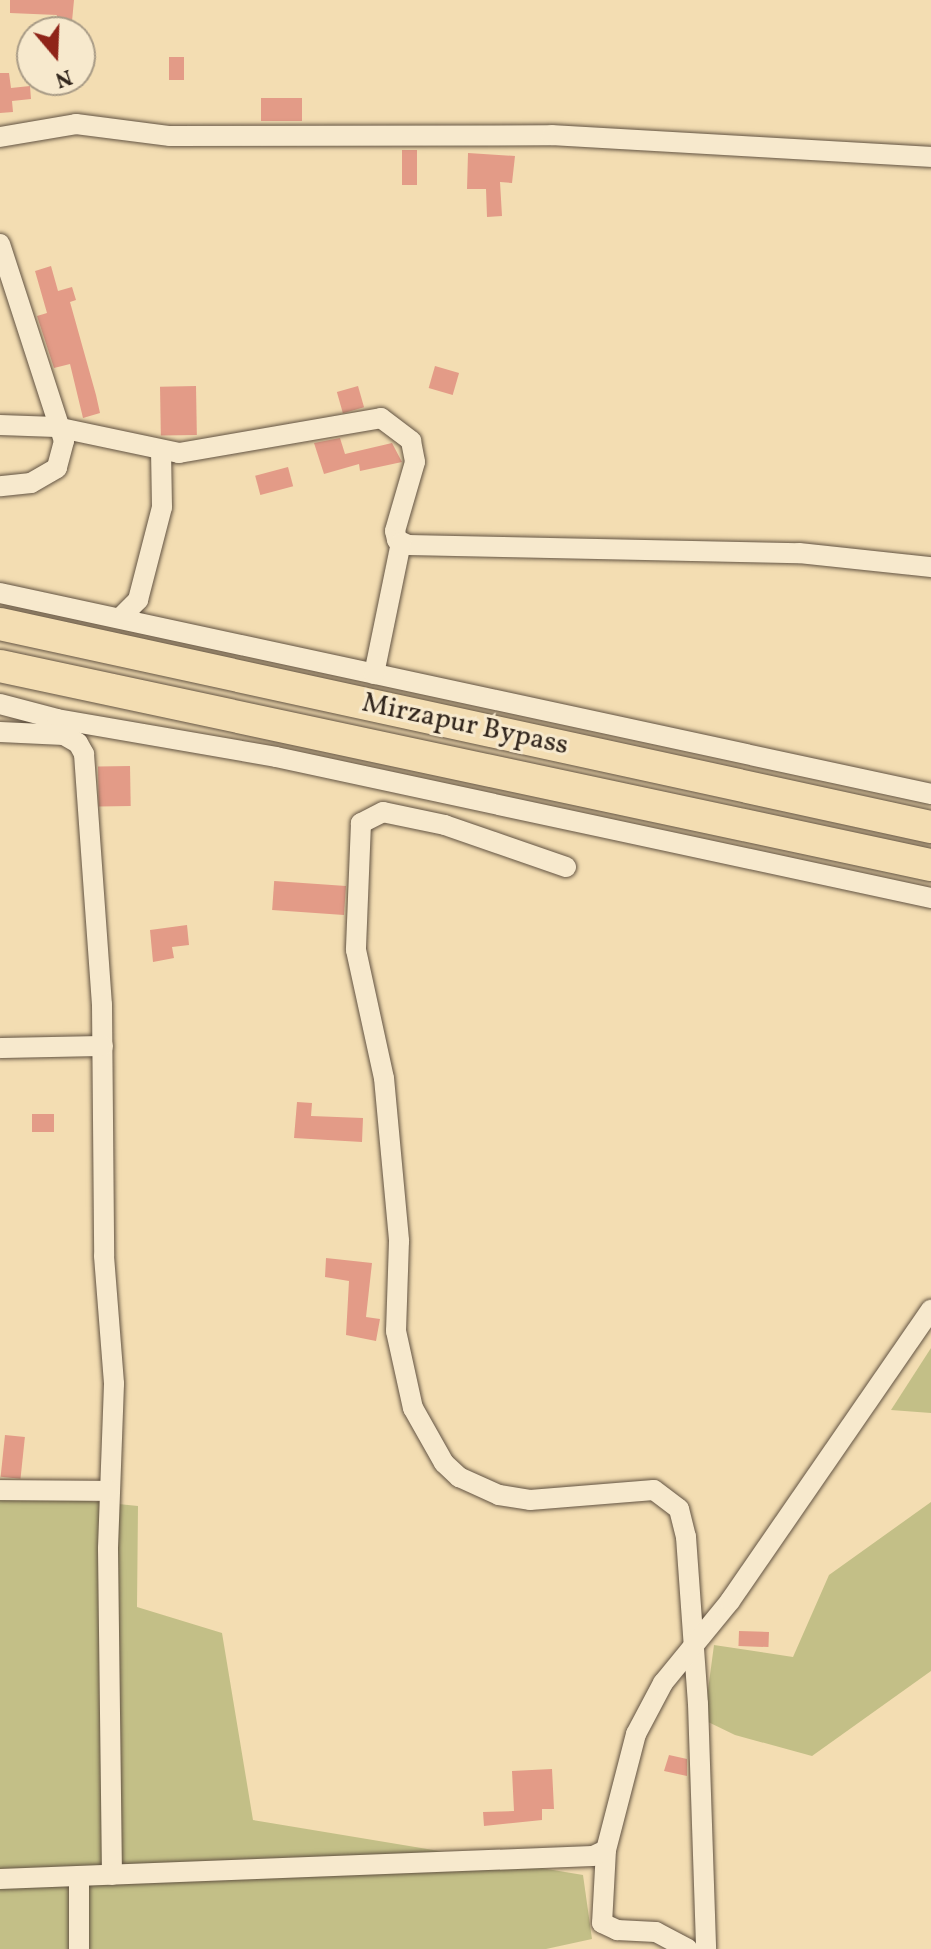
<!DOCTYPE html>
<style>
body{margin:0}
#map{position:relative;width:931px;height:1949px;overflow:hidden;background:#f3ddb2;font-family:Vollkorn,serif}
div>[style]{position:absolute}
.green>*{inset:0;background:#c3bf87}
.building>*{inset:0;background:#e39b87;transform-origin:0 0}
.roads{filter:drop-shadow(0 0 2px #625342) drop-shadow(0 0 2px #625342)}
.minor>*{height:20px;margin:-10px;padding:0 10px;transform-origin:10px;border-radius:10px;background:#f7e9cd}
.trunk>*{height:32px;margin:-16px;padding:0 16px;transform-origin:16px;border-radius:16px;background:#f3ddb2}
span{translate:-50% -50%;white-space:nowrap;text-align:center;line-height:1.15;-webkit-text-stroke:6px #f7e9cd;paint-order:stroke}
.street-label{font-size:28px;color:#31251c}
.north{position:absolute;left:16px;top:16px;width:80px;height:80px;box-sizing:border-box;background:#f7e9cd;border:2px solid #a89b86;border-radius:50%;rotate:161deg;font-size:22px;font-weight:700;line-height:32px;text-align:center;color:#31251c}
.north::after{content:'';display:block;margin:auto;width:28px;height:36px;background:#8f2418;clip-path:polygon(50% 0,100% 100%,50% 72%,0 100%)}
</style>
<div id="map">
<div class="green">
<div style="clip-path:polygon(931px 1348px,931px 1413px,891px 1410px)"></div>
<div style="clip-path:polygon(0 1492px,138px 1506px,137px 1607px,222px 1633px,253px 1820px,583px 1875px,592px 1939px,546px 1949px,0 1949px)"></div>
<div style="clip-path:polygon(931px 1502px,931px 1671px,812px 1756px,735px 1735px,704px 1720px,714px 1645px,793px 1657px,829px 1575px)"></div>
</div>
<div class="building">
<div style="clip-path:polygon(10px 0,74px 0,71px 32px,56px 32px,57px 15px,10px 13px)"></div>
<div style="left:169px;top:57px;width:15px;height:23px"></div>
<div style="clip-path:polygon(0 73px,9px 73px,11px 88px,30px 86px,31px 99px,12px 101px,13px 112px,0 113px)"></div>
<div style="left:302px;top:98px;width:23px;height:41px;rotate:90deg"></div>
<div style="left:402px;top:150px;width:15px;height:35px"></div>
<div style="clip-path:polygon(468px 153px,515px 156px,512px 183px,500px 182px,502px 216px,487px 217px,486px 189px,467px 189px)"></div>
<div style="clip-path:polygon(51px 266px,58px 291px,72px 287px,76px 300px,70px 302px,96px 395px,100px 413px,83px 418px,70px 364px,54px 368px,37px 316px,47px 313px,35px 271px)"></div>
<div style="left:435px;top:366px;width:25px;height:23px;rotate:16deg"></div>
<div style="left:196px;top:386px;width:49px;height:36px;rotate:89deg"></div>
<div style="left:358px;top:386px;width:22px;height:22px;rotate:74deg"></div>
<div style="clip-path:polygon(340px 438px,345px 454px,392px 443px,402px 462px,360px 471px,359px 464px,324px 474px,314px 443px)"></div>
<div style="left:288px;top:467px;width:20px;height:34px;rotate:75deg"></div>
<div style="left:130px;top:766px;width:40px;height:32px;rotate:89deg"></div>
<div style="left:346px;top:886px;width:29px;height:72px;rotate:94deg"></div>
<div style="clip-path:polygon(187px 925px,189px 945px,172px 947px,174px 958px,153px 962px,150px 930px)"></div>
<div style="clip-path:polygon(297px 1102px,312px 1103px,311px 1116px,363px 1118px,362px 1142px,294px 1138px)"></div>
<div style="left:32px;top:1114px;width:22px;height:18px"></div>
<div style="clip-path:polygon(326px 1258px,372px 1263px,366px 1317px,380px 1319px,376px 1341px,346px 1335px,349px 1281px,325px 1277px)"></div>
<div style="left:5px;top:1435px;width:20px;height:42px;rotate:6deg"></div>
<div style="left:739px;top:1631px;width:30px;height:15px;rotate:2deg"></div>
<div style="clip-path:polygon(669px 1755px,687px 1759px,687px 1776px,664px 1771px)"></div>
<div style="clip-path:polygon(552px 1769px,554px 1809px,542px 1809px,542px 1820px,484px 1826px,483px 1812px,514px 1811px,512px 1771px)"></div>
</div>
<div class="roads">
<div class="minor">
<div style="left:0;top:137px;width:77px;rotate:-9.7deg"></div>
<div style="left:76px;top:124px;width:95px;rotate:7.3deg"></div>
<div style="left:170px;top:136px;width:382px;rotate:-0.1deg"></div>
<div style="left:552px;top:135px;width:380px;rotate:3.3deg"></div>
<div style="left:0;top:244px;width:207px;rotate:72deg"></div>
<div style="left:64px;top:441px;width:28px;rotate:105deg"></div>
<div style="left:57px;top:468px;width:30px;rotate:150deg"></div>
<div style="left:31px;top:483px;width:31px;rotate:174deg"></div>
<div style="left:0;top:425px;width:56px;rotate:2deg"></div>
<div style="left:56px;top:427px;width:126px;rotate:11.9deg"></div>
<div style="left:179px;top:453px;width:205px;rotate:-9.8deg"></div>
<div style="left:381px;top:418px;width:38px;rotate:37deg"></div>
<div style="left:411px;top:441px;width:21px;rotate:79deg"></div>
<div style="left:415px;top:462px;width:72px;rotate:106.2deg"></div>
<div style="left:395px;top:531px;width:9px;rotate:77deg"></div>
<div style="left:397px;top:540px;width:12px;rotate:24deg"></div>
<div style="left:408px;top:545px;width:391px;rotate:1.2deg"></div>
<div style="left:799px;top:553px;width:133px;rotate:6.1deg"></div>
<div style="left:0;top:593px;width:952px;rotate:12.18deg"></div>
<div style="left:122px;top:616px;width:23px;rotate:-45deg"></div>
<div style="left:138px;top:600px;width:96px;rotate:-75.5deg"></div>
<div style="left:162px;top:507px;width:56px;rotate:-91deg"></div>
<div style="left:374px;top:674px;width:134px;rotate:-78.4deg"></div>
<div style="left:0;top:704px;width:59px;rotate:14.7deg"></div>
<div style="left:57px;top:719px;width:222px;rotate:9.8deg"></div>
<div style="left:276px;top:757px;width:670px;rotate:12.15deg"></div>
<div style="left:0;top:732px;width:64px;rotate:2.7deg"></div>
<div style="left:64px;top:735px;width:16px;rotate:30deg"></div>
<div style="left:78px;top:743px;width:13px;rotate:61deg"></div>
<div style="left:84px;top:754px;width:252px;rotate:85.9deg"></div>
<div style="left:102px;top:1005px;width:251px;rotate:89.5deg"></div>
<div style="left:104px;top:1256px;width:128px;rotate:85.5deg"></div>
<div style="left:114px;top:1384px;width:165px;rotate:92.1deg"></div>
<div style="left:108px;top:1549px;width:326px;rotate:89.3deg"></div>
<div style="left:566px;top:867px;width:128px;rotate:-160.9deg"></div>
<div style="left:445px;top:825px;width:63px;rotate:-168.2deg"></div>
<div style="left:383px;top:812px;width:25px;rotate:153deg"></div>
<div style="left:361px;top:823px;width:127px;rotate:92.3deg"></div>
<div style="left:356px;top:950px;width:131px;rotate:77.7deg"></div>
<div style="left:384px;top:1078px;width:164px;rotate:84.7deg"></div>
<div style="left:399px;top:1241px;width:90px;rotate:91.9deg"></div>
<div style="left:396px;top:1331px;width:79px;rotate:77.6deg"></div>
<div style="left:413px;top:1408px;width:63px;rotate:60.6deg"></div>
<div style="left:444px;top:1463px;width:21px;rotate:43deg"></div>
<div style="left:459px;top:1477px;width:44px;rotate:24.2deg"></div>
<div style="left:499px;top:1495px;width:31px;rotate:9deg"></div>
<div style="left:530px;top:1500px;width:124px;rotate:-4.6deg"></div>
<div style="left:654px;top:1490px;width:31px;rotate:37deg"></div>
<div style="left:679px;top:1509px;width:29px;rotate:76deg"></div>
<div style="left:686px;top:1537px;width:167px;rotate:85.9deg"></div>
<div style="left:698px;top:1704px;width:245px;rotate:88.1deg"></div>
<div style="left:0;top:1048px;width:103px;rotate:-1.1deg"></div>
<div style="left:0;top:1490px;width:109px;rotate:0.5deg"></div>
<div style="left:606px;top:1850px;width:73px;rotate:93.1deg"></div>
<div style="left:602px;top:1923px;width:17px;rotate:25deg"></div>
<div style="left:617px;top:1930px;width:39px;rotate:3deg"></div>
<div style="left:656px;top:1932px;width:36px;rotate:28deg"></div>
<div style="left:0;top:1879px;width:593px;rotate:-2.22deg"></div>
<div style="left:593px;top:1856px;width:14px;rotate:-25deg"></div>
<div style="left:606px;top:1850px;width:120px;rotate:-75.5deg"></div>
<div style="left:636px;top:1734px;width:58px;rotate:-62.1deg"></div>
<div style="left:663px;top:1683px;width:106px;rotate:-50.7deg"></div>
<div style="left:730px;top:1601px;width:354px;rotate:-55.4deg"></div>
<div style="left:79px;top:1949px;width:73px;rotate:-90deg"></div>
</div>
<div class="trunk">
<div style="left:0;top:624px;width:953px;rotate:12.3deg"></div>
<div style="left:0;top:666px;width:952px;rotate:12.07deg"></div>
</div>
</div>
<div class="street-label">
<span style="left:465px;top:725px;rotate:12deg">Mirzapur Bypass</span>
</div>
<div class="north">N</div>
</div>
